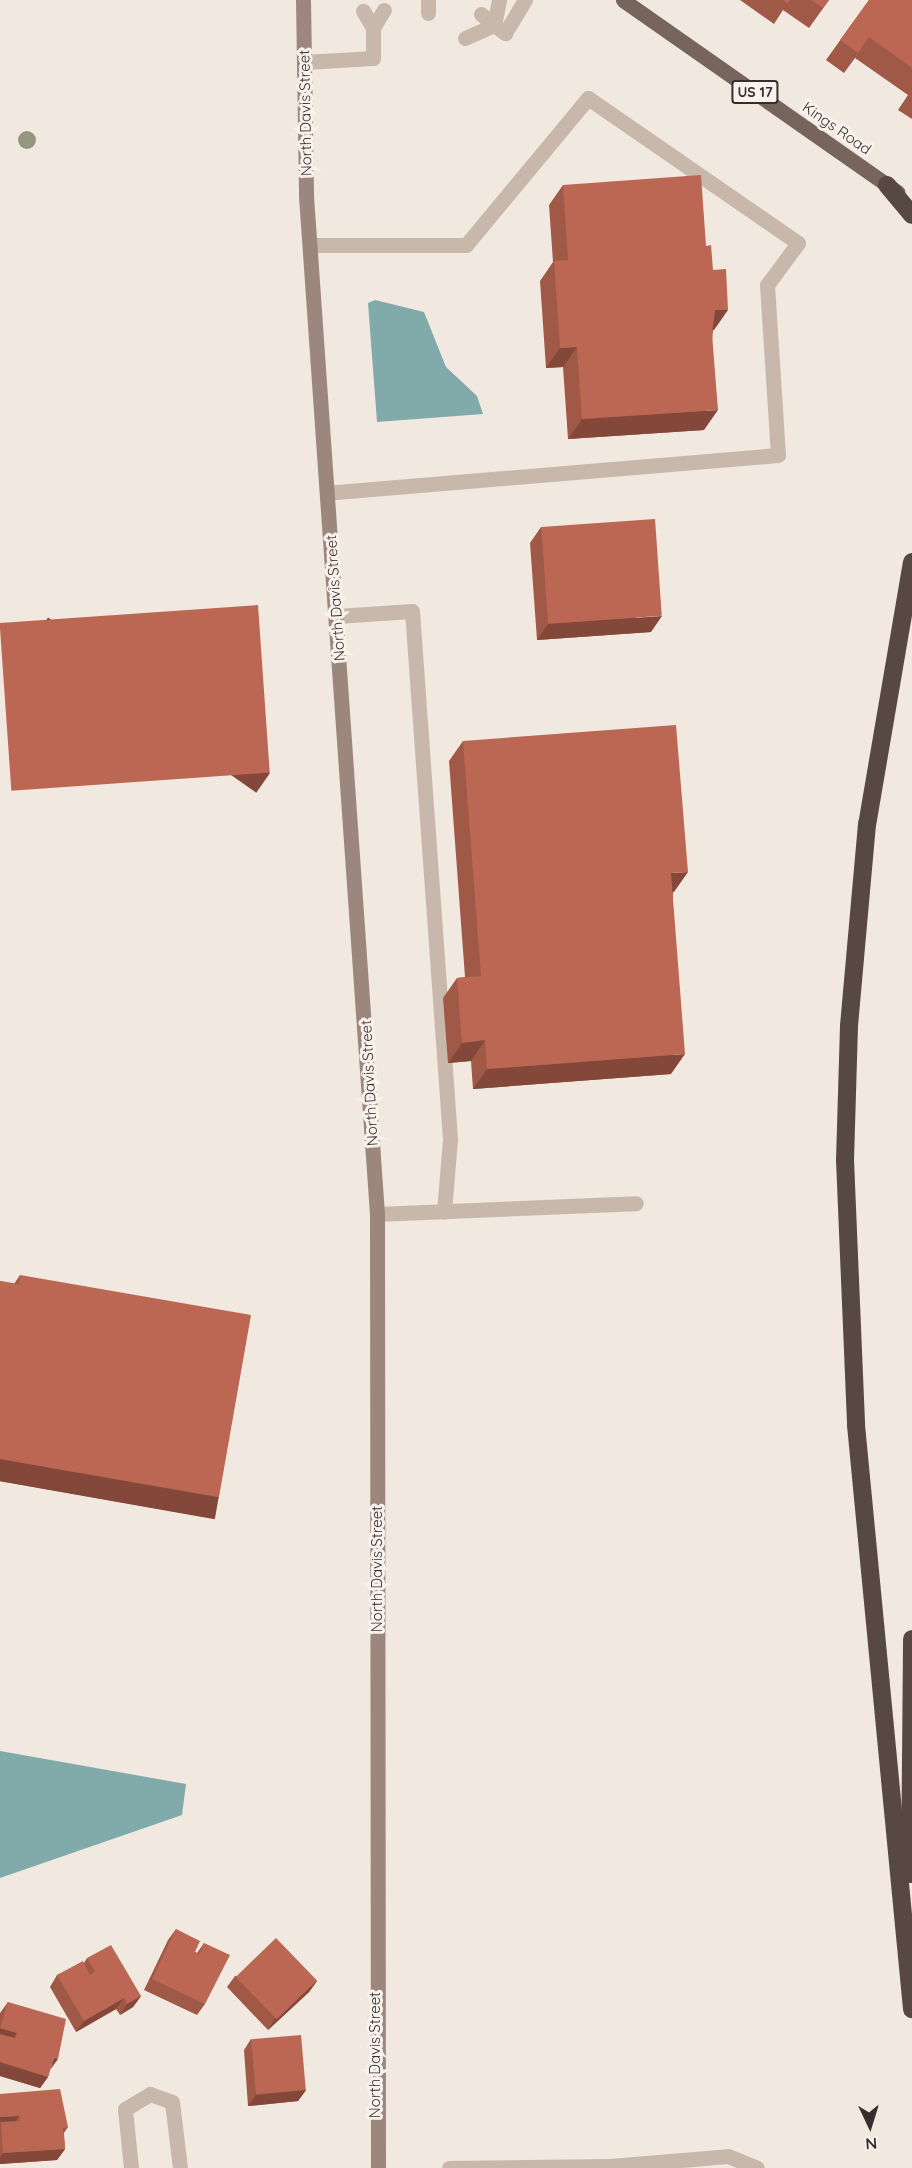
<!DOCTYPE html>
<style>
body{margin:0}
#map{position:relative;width:912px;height:2168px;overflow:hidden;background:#f1e8e0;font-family:Quicksand,sans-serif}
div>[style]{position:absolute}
.water>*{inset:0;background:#81abab}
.lane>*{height:15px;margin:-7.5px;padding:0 7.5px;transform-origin:7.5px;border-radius:7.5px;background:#c8b8ac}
.street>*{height:15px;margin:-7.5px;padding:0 7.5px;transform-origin:7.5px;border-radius:7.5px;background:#c8b8ac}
.secondary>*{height:15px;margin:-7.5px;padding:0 7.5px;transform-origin:7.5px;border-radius:7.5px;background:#9c877e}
.primary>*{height:15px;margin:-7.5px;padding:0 7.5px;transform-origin:7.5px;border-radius:7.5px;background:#77655d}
.highway>*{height:18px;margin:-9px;padding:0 9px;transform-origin:9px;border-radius:9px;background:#574842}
.trees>*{width:18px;height:18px;margin:-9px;border-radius:50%;background:#94967f}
.wall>*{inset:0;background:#a15947}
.shaded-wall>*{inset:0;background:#83483a;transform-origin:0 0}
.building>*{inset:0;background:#bb6753;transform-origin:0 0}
span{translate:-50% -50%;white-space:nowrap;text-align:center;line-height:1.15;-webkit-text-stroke:6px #f9f2ec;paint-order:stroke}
.shield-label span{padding:2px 4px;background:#f9f2ec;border:2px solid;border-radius:4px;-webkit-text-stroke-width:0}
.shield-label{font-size:14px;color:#372e2b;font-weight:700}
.street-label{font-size:15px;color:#372e2b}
.north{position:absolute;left:840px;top:2096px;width:60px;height:60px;-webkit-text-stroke:4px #f9f2ec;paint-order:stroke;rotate:176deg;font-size:16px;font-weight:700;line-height:24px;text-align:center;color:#372e2b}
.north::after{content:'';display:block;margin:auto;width:21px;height:27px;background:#372e2b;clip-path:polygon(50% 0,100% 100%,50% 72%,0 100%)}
</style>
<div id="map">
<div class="water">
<div style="clip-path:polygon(375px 300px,424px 312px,446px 367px,477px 396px,483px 414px,377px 422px,368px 303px)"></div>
<div style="clip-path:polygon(0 1751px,186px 1784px,182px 1815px,0 1878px)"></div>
</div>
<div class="lane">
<div style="left:499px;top:0;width:25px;rotate:101deg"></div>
<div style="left:494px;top:25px;width:14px;rotate:36deg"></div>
<div style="left:505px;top:33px;width:39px;rotate:-59deg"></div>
<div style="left:428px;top:13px;width:13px;rotate:-90deg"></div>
<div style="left:373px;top:28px;width:21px;rotate:-59deg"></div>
<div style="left:465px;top:38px;width:32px;rotate:-24deg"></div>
<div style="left:494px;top:25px;width:17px;rotate:-140deg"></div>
<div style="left:304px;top:62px;width:69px;rotate:-3.3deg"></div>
<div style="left:373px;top:58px;width:30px;rotate:-90deg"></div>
<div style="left:373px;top:28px;width:20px;rotate:-120deg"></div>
<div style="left:311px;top:245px;width:155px"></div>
<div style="left:466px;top:245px;width:191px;rotate:-50.3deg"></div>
<div style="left:588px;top:98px;width:255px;rotate:34.6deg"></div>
<div style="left:798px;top:243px;width:52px;rotate:126.4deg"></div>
<div style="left:767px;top:285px;width:170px;rotate:86.3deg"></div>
<div style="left:778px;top:455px;width:452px;rotate:175.2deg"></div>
<div style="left:337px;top:616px;width:75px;rotate:-3.8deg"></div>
<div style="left:412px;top:611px;width:529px;rotate:85.88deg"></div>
<div style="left:450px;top:1139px;width:73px;rotate:94.7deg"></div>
<div style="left:377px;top:1214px;width:259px;rotate:-2.4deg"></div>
<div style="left:131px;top:2168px;width:59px;rotate:-95.8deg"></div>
<div style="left:125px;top:2109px;width:29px;rotate:-31deg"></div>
<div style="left:150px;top:2094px;width:23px;rotate:20deg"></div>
<div style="left:172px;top:2102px;width:66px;rotate:83.1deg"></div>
</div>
<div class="street">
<div style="left:449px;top:2168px;width:161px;rotate:-0.7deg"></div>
<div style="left:610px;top:2166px;width:118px;rotate:-4.8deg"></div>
<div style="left:728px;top:2156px;width:31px;rotate:22deg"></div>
</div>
<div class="secondary">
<div style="left:303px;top:0;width:196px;rotate:89.1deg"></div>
<div style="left:306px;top:196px;width:1020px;rotate:86.01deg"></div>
<div style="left:377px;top:1214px;width:954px;rotate:89.94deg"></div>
</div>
<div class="primary">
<div style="left:623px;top:0;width:335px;rotate:35deg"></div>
</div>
<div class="highway">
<div style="left:887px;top:185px;width:39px;rotate:50deg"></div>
<div style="left:912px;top:562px;width:266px;rotate:99.7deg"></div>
<div style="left:867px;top:824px;width:203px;rotate:95.1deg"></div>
<div style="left:849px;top:1026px;width:134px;rotate:91.7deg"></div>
<div style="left:845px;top:1160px;width:265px;rotate:87.6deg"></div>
<div style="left:856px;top:1425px;width:587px;rotate:84.52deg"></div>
<div style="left:910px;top:1874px;width:235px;rotate:-89.5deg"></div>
</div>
<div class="trees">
<div style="left:27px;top:140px"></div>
</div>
<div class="wall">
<div style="clip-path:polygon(740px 0,829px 0,809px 28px,783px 10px,774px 24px)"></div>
<div style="clip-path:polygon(869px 0,912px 0,912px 119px,898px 110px,908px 95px,855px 58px,844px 73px,826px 60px)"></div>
<div style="clip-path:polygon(563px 185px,706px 246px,714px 330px,713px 330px,704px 430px,568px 439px,563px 367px,546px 368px,540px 281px,553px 262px,549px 205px)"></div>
<div style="clip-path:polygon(541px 527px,651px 632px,537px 640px,530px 543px)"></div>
<div style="clip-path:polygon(463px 741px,674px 892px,673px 892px,671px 1074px,473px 1089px,471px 1061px,448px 1063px,443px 998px,457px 978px,465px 977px,449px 761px)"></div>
<div style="clip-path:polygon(20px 1275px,219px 1497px,205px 1517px,0 1481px,0 1281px,14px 1284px)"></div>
<div style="clip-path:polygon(176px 1929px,195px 1952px,197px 1953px,204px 1943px,205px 2004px,197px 2015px,144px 1990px,168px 1940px)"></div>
<div style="clip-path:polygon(87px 1958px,141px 1996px,133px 2007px,120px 2015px,116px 2009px,76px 2032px,50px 1987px,57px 1975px,84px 1963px)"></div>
<div style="clip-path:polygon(235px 1976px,317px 1981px,309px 1992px,268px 2030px,227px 1987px)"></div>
<div style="clip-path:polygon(8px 2002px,50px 2070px,48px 2077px,40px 2088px,0 2076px,0 2013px)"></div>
<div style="clip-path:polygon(251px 2039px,306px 2090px,298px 2101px,248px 2106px,244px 2050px)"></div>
<div style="clip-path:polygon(0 2094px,68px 2127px,64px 2133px,65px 2149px,57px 2160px,0 2164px)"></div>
</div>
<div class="shaded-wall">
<div style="clip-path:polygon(715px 310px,728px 310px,714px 330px,701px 331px)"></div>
<div style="clip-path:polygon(577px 347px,563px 367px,546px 368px,560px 348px)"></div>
<div style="clip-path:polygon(718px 410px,704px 430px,568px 439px,582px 419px)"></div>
<div style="clip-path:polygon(662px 616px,651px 632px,537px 640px,548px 624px)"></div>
<div style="left:270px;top:773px;width:24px;height:271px;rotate:125deg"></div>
<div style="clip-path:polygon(688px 872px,674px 892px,657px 893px,671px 873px)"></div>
<div style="clip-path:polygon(485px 1040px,471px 1061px,448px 1063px,462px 1043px)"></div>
<div style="clip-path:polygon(685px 1054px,671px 1074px,473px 1089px,487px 1069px)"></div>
<div style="left:0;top:1459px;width:222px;height:22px;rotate:10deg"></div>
<div style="clip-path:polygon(317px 1981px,309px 1992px,268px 2030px,275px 2019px)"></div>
<div style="clip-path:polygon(141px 1996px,133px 2007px,120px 2015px,127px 2004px)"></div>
<div style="clip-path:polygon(124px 1998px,116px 2009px,76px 2032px,84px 2021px)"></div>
<div style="clip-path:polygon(0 2028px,17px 2033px,9px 2044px,0 2041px)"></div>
<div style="clip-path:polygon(54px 2057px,58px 2059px,50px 2070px)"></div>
<div style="clip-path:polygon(0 2062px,48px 2077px,40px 2088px,0 2076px)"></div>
<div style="clip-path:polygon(306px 2090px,298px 2101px,248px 2106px,256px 2095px)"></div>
<div style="clip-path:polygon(19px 2116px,12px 2127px,1px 2122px,0 2123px,0 2117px)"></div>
<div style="clip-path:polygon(65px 2149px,57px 2160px,0 2164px,0 2158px,3px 2153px)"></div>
</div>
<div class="building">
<div style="clip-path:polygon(783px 0,790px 0,788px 4px)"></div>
<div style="clip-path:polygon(811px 0,829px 0,823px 8px)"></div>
<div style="clip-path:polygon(869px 0,912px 0,912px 68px,869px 37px,858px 53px,840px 40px)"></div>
<div style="clip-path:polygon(701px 175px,706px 246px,711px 245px,713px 270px,726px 269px,728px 310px,715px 310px,712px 334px,718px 410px,582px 419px,577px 347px,560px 348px,554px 261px,568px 260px,563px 185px)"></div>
<div style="left:655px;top:519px;width:97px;height:114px;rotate:86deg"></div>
<div style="left:258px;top:605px;width:168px;height:259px;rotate:86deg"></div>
<div style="clip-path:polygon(676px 725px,688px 872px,671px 873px,685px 1054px,487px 1069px,485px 1040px,462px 1043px,457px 978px,481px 976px,463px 741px)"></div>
<div style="clip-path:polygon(20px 1275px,251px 1315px,219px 1497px,0 1459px,0 1281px,19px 1284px)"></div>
<div style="clip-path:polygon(176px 1929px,200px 1941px,195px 1952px,199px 1954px,204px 1943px,230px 1955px,205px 2004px,152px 1979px)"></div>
<div style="left:276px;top:1938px;width:59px;height:56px;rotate:46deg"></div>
<div style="clip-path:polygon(111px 1945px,141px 1996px,127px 2004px,124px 1998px,84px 2021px,57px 1975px,83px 1961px,90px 1975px,95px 1972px,87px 1958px)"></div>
<div style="clip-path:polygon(8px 2002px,66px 2019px,58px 2059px,54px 2057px,48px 2077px,0 2062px,0 2034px,15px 2038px,17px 2033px,0 2028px)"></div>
<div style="left:301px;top:2035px;width:55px;height:50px;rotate:85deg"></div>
<div style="clip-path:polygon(60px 2089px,68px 2127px,63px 2128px,65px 2149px,3px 2153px,1px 2122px,20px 2121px,19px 2116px,0 2117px,0 2094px)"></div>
</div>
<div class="shield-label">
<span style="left:755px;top:92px">US 17</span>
</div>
<div class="street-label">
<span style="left:305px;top:113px;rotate:-91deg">North Davis Street</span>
<span style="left:837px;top:128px;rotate:35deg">Kings Road</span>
<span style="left:335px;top:598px;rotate:-94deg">North Davis Street</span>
<span style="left:369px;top:1083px;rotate:-93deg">North Davis Street</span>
<span style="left:377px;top:1569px;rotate:-90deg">North Davis Street</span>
<span style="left:375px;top:2055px;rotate:-90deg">North Davis Street</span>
</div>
<div class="north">N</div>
</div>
